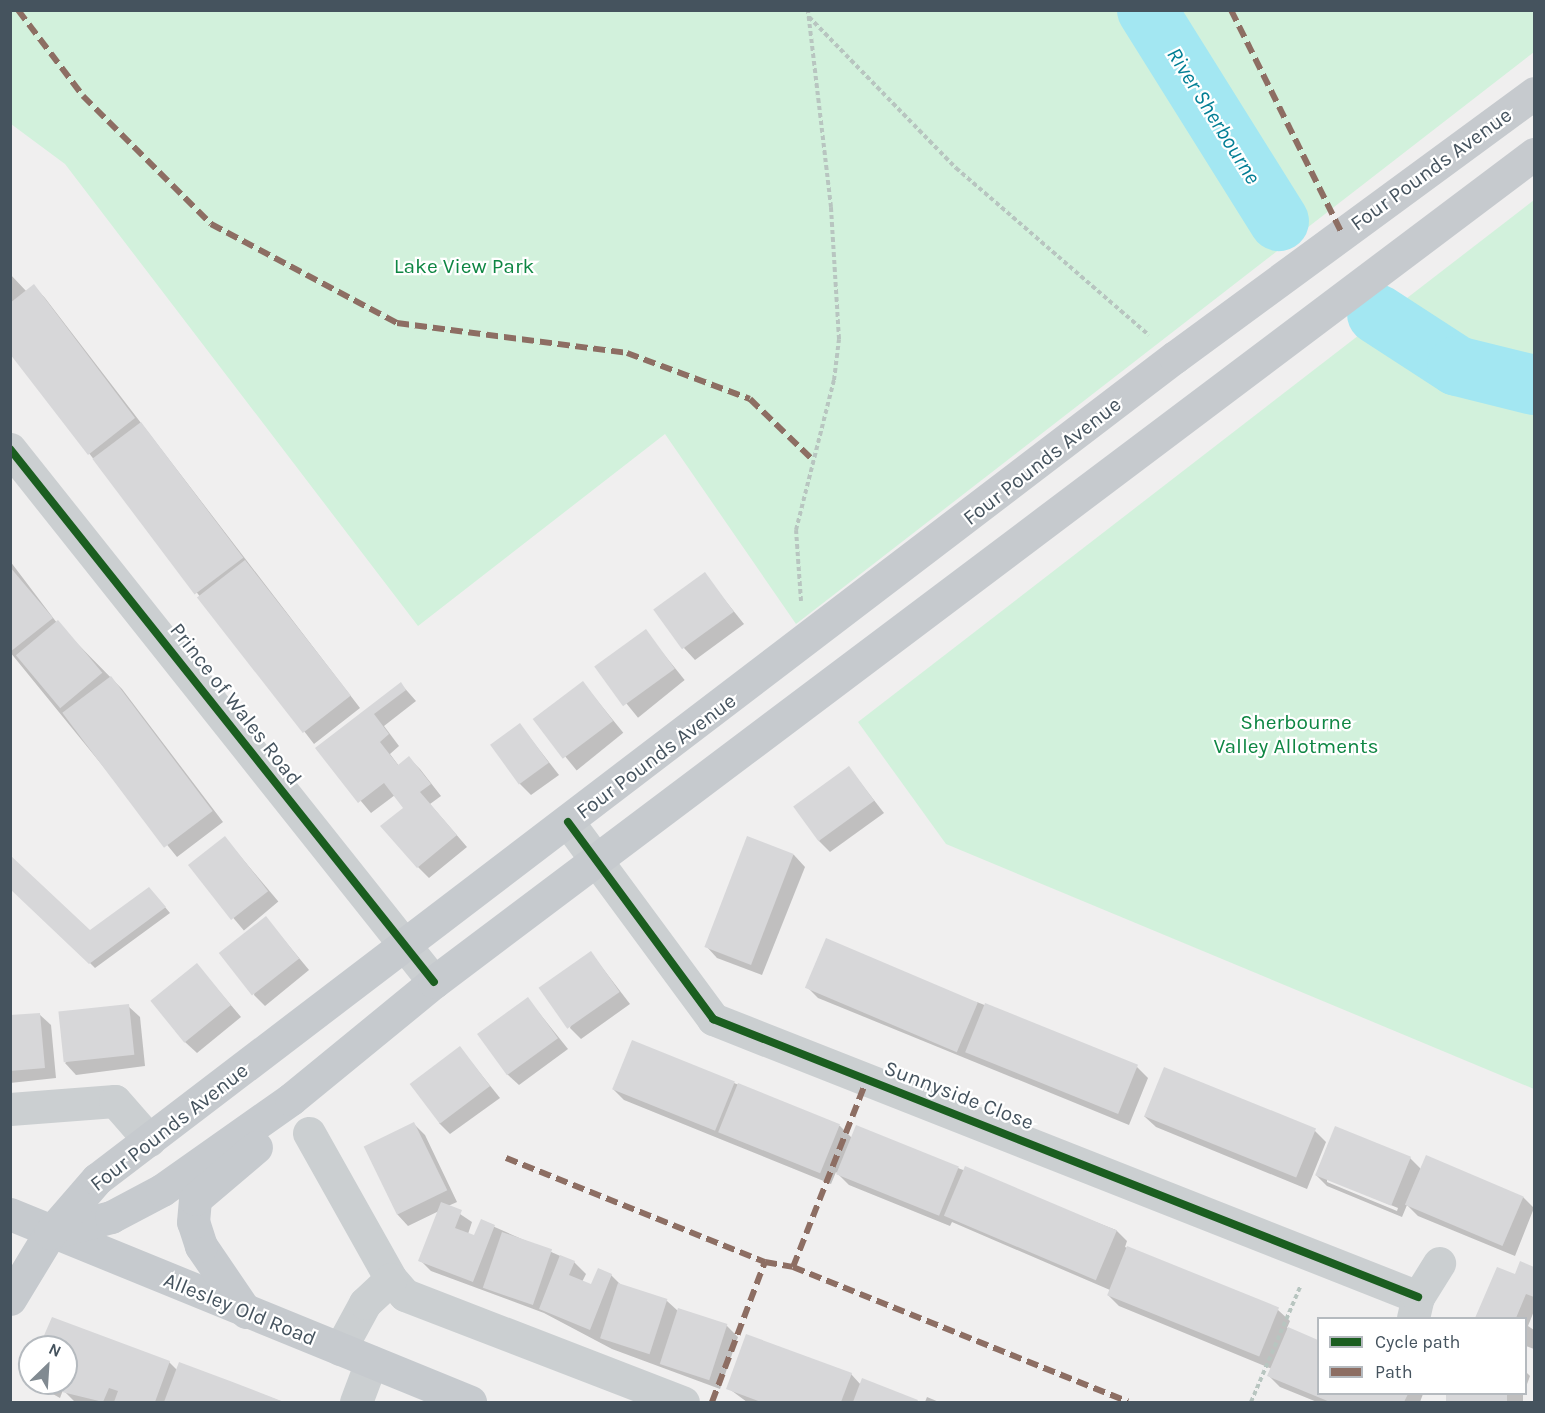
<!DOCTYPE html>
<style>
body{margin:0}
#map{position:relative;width:1545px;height:1413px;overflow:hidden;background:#f0efef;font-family:Karla,sans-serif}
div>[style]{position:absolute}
.green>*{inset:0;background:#d2f1dc}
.shadow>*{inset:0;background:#0003;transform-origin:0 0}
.river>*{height:60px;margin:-30px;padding:0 30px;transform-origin:30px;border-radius:30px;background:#a3e7f2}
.building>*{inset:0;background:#d7d7d9;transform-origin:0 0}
.path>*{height:4px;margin-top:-2px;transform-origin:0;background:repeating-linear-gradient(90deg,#b8c5c0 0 4.5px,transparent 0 7.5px)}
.minor>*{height:33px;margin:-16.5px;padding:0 16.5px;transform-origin:16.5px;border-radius:16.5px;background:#cbcfd1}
.major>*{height:33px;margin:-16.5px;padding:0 16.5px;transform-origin:16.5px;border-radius:16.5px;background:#c6cace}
.quiet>*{height:6px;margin-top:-3px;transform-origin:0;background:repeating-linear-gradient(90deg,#8d6e63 0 12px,transparent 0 18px)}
.cycleway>*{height:8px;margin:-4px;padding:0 4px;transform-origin:4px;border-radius:4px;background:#1b5e20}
span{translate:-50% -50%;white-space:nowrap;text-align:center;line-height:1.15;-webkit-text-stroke:4.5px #fff;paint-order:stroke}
.street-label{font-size:21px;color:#45535e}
.park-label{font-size:21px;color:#0e8643}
.water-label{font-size:22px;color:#037f95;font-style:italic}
.frame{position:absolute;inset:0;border:12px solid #45535e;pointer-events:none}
.legend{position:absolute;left:1317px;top:1317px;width:210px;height:78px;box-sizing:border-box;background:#fff;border:2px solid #b5babf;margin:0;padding:8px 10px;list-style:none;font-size:18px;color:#45535e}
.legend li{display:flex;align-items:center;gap:12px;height:30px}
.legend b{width:30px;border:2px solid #b5babf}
.north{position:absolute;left:18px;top:1335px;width:60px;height:60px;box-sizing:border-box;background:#fff;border:2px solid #b5babf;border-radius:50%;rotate:25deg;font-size:16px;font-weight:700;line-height:24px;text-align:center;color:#45535e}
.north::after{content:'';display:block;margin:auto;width:21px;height:27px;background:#818a91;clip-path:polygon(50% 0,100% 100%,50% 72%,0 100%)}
</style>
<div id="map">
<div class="green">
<div style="clip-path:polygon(11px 10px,1534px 10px,1534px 52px,796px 624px,665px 434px,418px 626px,65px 164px,11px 124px)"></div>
<div style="clip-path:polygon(1534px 200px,1534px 1089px,946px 844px,858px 722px)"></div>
</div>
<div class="shadow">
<div style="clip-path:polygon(10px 274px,27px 292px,34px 286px,45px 298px,360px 708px,314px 744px,10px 351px)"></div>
<div style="clip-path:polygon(10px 561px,57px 623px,122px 689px,223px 822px,177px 857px,10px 652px)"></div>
<div style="clip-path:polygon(704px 574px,744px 624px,695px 660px,684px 648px)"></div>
<div style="left:645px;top:631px;width:63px;height:60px;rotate:51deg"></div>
<div style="left:583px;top:683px;width:64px;height:60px;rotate:51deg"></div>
<div style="clip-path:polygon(401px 684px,416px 701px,384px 726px,399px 746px,390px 754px,399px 766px,409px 758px,420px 769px,441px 796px,430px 804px,467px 847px,429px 878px,418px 867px,405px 808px,395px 795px,371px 813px,317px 749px)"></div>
<div style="clip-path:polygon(520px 725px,559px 775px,531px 795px,520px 784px)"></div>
<div style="clip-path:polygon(849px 768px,884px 813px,830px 852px,819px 841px)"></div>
<div style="left:225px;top:838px;width:83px;height:45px;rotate:50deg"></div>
<div style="clip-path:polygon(748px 838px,794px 855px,805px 867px,762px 975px,717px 958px,706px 946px)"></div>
<div style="clip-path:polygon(10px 857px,90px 932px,154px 894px,170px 913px,95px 968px,34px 907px)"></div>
<div style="clip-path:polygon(266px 918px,309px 970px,265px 1006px,254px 995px)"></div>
<div style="clip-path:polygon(591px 953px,630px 1004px,581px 1039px,570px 1028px)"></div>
<div style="clip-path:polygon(197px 965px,241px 1017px,197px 1053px,185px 1042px)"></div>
<div style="clip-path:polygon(807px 987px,977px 1002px,1137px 1067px,1148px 1078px,1129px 1125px,818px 998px)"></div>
<div style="clip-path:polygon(528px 999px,568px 1049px,519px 1085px,507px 1074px)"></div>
<div style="clip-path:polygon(128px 1006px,140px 1017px,145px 1066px,76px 1075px,65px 1063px)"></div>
<div style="clip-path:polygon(39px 1014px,51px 1025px,56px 1078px,10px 1083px,10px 1017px)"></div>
<div style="clip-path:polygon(460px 1048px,500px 1098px,450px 1134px,439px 1123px)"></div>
<div style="clip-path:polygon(734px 1083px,840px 1126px,852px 1138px,958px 1168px,1116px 1230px,1127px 1241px,1125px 1247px,1278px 1310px,1290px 1321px,1287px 1328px,1318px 1341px,1318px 1394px,1423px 1394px,1420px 1402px,1317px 1402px,1280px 1387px,1269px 1376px,1272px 1369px,1119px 1306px,1108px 1295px,1110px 1290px,952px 1222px,950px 1226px,849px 1185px,836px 1172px,831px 1184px,725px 1141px,624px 1100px,613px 1089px)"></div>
<div style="clip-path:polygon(1144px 1116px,1315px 1131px,1326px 1142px,1307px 1189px,1156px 1127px)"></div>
<div style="clip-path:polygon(414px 1124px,425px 1135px,457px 1202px,448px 1206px,472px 1222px,468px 1234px,475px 1237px,481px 1221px,574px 1262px,586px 1274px,582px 1282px,592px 1286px,611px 1275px,622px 1286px,667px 1301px,678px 1311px,727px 1326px,738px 1337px,720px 1389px,612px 1349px,544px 1313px,431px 1271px,420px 1260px,439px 1211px,408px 1226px,397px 1214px)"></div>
<div style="clip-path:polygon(evenodd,1410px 1158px,1421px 1169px,1523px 1197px,1534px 1208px,1515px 1256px,1418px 1216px,1407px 1205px,1402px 1217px,1327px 1186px,1316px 1175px,1410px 1158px,1327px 1179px,1398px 1208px,1397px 1211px,1327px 1182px,1327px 1179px)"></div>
<div style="clip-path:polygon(1521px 1263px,1534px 1268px,1534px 1311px,1528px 1326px,1534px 1330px,1534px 1349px,1526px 1346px,1526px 1318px,1477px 1318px,1497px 1269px,1516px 1276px)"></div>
<div style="clip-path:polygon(53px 1319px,169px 1362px,177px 1370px,180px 1364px,283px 1402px,75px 1402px,63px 1390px,60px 1398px,33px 1383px,66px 1383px,66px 1347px,41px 1347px)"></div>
<div style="clip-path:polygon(1526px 1372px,1530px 1376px,1526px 1387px)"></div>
<div style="clip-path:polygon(851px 1374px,861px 1385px,918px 1402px,747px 1402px,728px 1388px)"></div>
<div style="left:1448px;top:1394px;width:75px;height:9px"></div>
<div style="clip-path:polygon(927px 1397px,939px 1402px,925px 1402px)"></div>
</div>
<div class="river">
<div style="left:1147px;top:10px;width:249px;rotate:58deg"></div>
<div style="left:1377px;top:314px;width:95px;rotate:33deg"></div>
<div style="left:1457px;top:366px;width:79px;rotate:13.9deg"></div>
</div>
<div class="building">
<div style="clip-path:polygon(34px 284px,135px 418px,88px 455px,10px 354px,10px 303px)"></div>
<div style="left:141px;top:422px;width:170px;height:61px;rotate:53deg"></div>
<div style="left:245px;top:560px;width:172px;height:61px;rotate:52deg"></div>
<div style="clip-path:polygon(10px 567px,53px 618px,10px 652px)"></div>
<div style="left:705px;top:572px;width:49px;height:64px;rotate:54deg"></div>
<div style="left:58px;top:620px;width:69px;height:55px;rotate:50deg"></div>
<div style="left:646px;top:629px;width:49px;height:64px;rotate:54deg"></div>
<div style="left:111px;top:676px;width:169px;height:61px;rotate:53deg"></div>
<div style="left:583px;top:681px;width:50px;height:63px;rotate:53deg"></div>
<div style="clip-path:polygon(401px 682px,406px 690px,374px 714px,389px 734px,380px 742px,398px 765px,409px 756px,431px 784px,420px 792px,457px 835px,417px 868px,380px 826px,403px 808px,384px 783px,358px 803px,315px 748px)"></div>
<div style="left:520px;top:723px;width:49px;height:37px;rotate:54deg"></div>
<div style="left:849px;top:766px;width:43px;height:69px;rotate:54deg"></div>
<div style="left:225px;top:836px;width:70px;height:47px;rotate:52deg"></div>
<div style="left:747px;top:836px;width:50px;height:119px;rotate:21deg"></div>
<div style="clip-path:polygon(10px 855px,90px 930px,149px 887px,166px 907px,89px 964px,10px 889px)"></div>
<div style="left:266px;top:916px;width:54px;height:60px;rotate:52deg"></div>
<div style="left:826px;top:938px;width:165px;height:54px;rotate:23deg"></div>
<div style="left:591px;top:951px;width:50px;height:64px;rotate:55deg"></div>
<div style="left:197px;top:963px;width:54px;height:60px;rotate:51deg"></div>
<div style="left:528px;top:997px;width:51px;height:63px;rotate:54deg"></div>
<div style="left:985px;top:1003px;width:165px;height:53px;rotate:22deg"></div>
<div style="left:129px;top:1004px;width:51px;height:71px;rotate:84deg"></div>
<div style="clip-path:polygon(40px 1013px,45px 1068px,10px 1071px,10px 1015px)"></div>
<div style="left:632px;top:1040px;width:111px;height:53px;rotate:22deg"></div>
<div style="left:460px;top:1046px;width:50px;height:63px;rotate:53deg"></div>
<div style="left:1164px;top:1067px;width:164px;height:53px;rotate:22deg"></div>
<div style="left:738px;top:1083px;width:110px;height:53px;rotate:22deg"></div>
<div style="left:414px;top:1122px;width:76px;height:56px;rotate:64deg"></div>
<div style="left:856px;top:1125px;width:111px;height:53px;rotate:22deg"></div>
<div style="left:1335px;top:1126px;width:82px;height:53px;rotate:22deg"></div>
<div style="left:1426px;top:1155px;width:106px;height:54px;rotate:23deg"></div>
<div style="left:965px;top:1166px;width:165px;height:54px;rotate:23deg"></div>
<div style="clip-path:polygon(441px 1202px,462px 1210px,455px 1228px,474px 1235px,481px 1219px,495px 1225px,473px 1282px,418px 1261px)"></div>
<div style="left:502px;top:1232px;width:53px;height:59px;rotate:19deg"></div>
<div style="left:1127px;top:1246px;width:164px;height:53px;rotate:22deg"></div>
<div style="clip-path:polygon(560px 1255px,575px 1261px,569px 1275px,591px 1284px,598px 1268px,612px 1274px,590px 1330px,539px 1309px)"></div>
<div style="clip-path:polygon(1520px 1261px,1534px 1267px,1534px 1297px,1526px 1294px,1516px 1318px,1475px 1318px,1497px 1267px,1515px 1274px)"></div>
<div style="left:618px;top:1283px;width:52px;height:58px;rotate:18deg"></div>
<div style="left:678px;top:1308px;width:52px;height:59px;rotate:18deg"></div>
<div style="clip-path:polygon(52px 1317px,170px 1361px,155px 1402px,114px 1402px,118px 1391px,109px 1388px,103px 1402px,62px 1392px,70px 1373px,66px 1347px,39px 1347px)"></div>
<div style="clip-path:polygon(1288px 1327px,1318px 1340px,1318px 1394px,1408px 1394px,1404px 1402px,1330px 1402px,1267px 1376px)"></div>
<div style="clip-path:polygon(746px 1334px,852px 1373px,841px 1402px,761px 1402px,726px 1389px)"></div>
<div style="clip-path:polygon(179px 1362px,230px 1381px,284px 1402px,164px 1402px)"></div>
<div style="clip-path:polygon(862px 1378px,918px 1400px,917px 1402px,853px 1402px)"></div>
<div style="left:1446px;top:1394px;width:61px;height:9px"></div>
</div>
<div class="path">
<div style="left:809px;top:17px;width:211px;rotate:45.8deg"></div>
<div style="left:956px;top:168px;width:255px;rotate:40.9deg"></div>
<div style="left:801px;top:601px;width:71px;rotate:-94deg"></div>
<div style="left:796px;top:530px;width:155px;rotate:-75.8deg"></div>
<div style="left:834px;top:380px;width:41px;rotate:-83deg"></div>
<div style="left:839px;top:339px;width:132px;rotate:-93.5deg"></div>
<div style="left:831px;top:207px;width:198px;rotate:-96.7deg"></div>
<div style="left:1251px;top:1402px;width:127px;rotate:-66.9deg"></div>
</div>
<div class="minor">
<div style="left:10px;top:449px;width:681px;rotate:51.5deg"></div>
<div style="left:568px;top:822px;width:245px;rotate:53.6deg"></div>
<div style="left:713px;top:1019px;width:758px;rotate:21.52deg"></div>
<div style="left:10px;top:1109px;width:105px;rotate:-4.4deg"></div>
<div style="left:115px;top:1101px;width:52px;rotate:48.9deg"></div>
<div style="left:309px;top:1133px;width:167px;rotate:60.7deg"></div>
<div style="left:391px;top:1279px;width:21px;rotate:49deg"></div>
<div style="left:405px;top:1295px;width:298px;rotate:21.1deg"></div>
<div style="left:1413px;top:1318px;width:22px;rotate:-77deg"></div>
<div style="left:1418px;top:1297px;width:40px;rotate:-58deg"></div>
<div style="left:340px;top:1349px;width:52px;rotate:-61.5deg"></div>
<div style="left:365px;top:1303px;width:35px;rotate:-43deg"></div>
<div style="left:356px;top:1402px;width:43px;rotate:-69.4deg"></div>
</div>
<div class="major">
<div style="left:10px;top:1214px;width:497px;rotate:22.2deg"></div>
<div style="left:50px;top:1233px;width:63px;rotate:-14.7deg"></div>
<div style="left:111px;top:1217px;width:58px;rotate:-27.9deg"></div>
<div style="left:162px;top:1190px;width:158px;rotate:-35.2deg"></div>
<div style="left:291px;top:1099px;width:185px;rotate:-39.3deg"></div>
<div style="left:434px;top:982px;width:1377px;rotate:-36.97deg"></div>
<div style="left:10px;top:1299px;width:77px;rotate:-58.8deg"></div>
<div style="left:50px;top:1233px;width:72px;rotate:-49deg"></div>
<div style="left:97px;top:1179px;width:1356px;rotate:-37.33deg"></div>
<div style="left:1175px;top:357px;width:446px;rotate:-36.3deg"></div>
<div style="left:246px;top:1312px;width:80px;rotate:-124.3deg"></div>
<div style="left:201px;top:1246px;width:25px;rotate:-108deg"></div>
<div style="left:193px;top:1222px;width:23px;rotate:-85deg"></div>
<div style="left:195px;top:1199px;width:80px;rotate:-40.4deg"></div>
</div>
<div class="quiet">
<div style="left:18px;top:10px;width:108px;rotate:52.9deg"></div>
<div style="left:83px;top:96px;width:181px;rotate:45deg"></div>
<div style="left:211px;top:224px;width:211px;rotate:28deg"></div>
<div style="left:397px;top:323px;width:232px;rotate:7.4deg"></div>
<div style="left:627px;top:353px;width:131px;rotate:20.5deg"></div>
<div style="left:750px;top:399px;width:86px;rotate:44.1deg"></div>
<div style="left:1231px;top:10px;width:250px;rotate:63.6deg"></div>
<div style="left:506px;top:1158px;width:279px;rotate:21.9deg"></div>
<div style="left:793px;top:1267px;width:361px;rotate:21.9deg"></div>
<div style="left:712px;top:1402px;width:150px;rotate:-69.3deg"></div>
<div style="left:765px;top:1262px;width:28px;rotate:10deg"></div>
<div style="left:793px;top:1267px;width:202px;rotate:-68.5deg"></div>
</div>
<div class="cycleway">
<div style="left:10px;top:449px;width:681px;rotate:51.5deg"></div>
<div style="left:568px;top:822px;width:245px;rotate:53.6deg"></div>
<div style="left:713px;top:1019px;width:758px;rotate:21.52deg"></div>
</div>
<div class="street-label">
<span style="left:1431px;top:169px;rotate:-36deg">Four Pounds Avenue</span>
<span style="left:1042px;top:461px;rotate:-38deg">Four Pounds Avenue</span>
<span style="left:236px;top:704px;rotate:52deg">Prince of Wales Road</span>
<span style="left:656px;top:756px;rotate:-37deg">Four Pounds Avenue</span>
<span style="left:959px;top:1095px;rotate:21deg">Sunnyside Close</span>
<span style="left:169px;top:1127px;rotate:-38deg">Four Pounds Avenue</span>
<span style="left:240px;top:1309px;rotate:22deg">Allesley Old Road</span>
</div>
<div class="park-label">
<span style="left:464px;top:266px">Lake View Park</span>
<span style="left:1296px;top:734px">Sherbourne<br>Valley Allotments</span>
</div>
<div class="water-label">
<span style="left:1213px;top:116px;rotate:58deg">River Sherbourne</span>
</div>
<div class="frame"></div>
<ul class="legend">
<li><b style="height:8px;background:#1b5e20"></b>Cycle path</li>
<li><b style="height:8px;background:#8d6e63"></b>Path</li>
</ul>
<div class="north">N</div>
</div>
